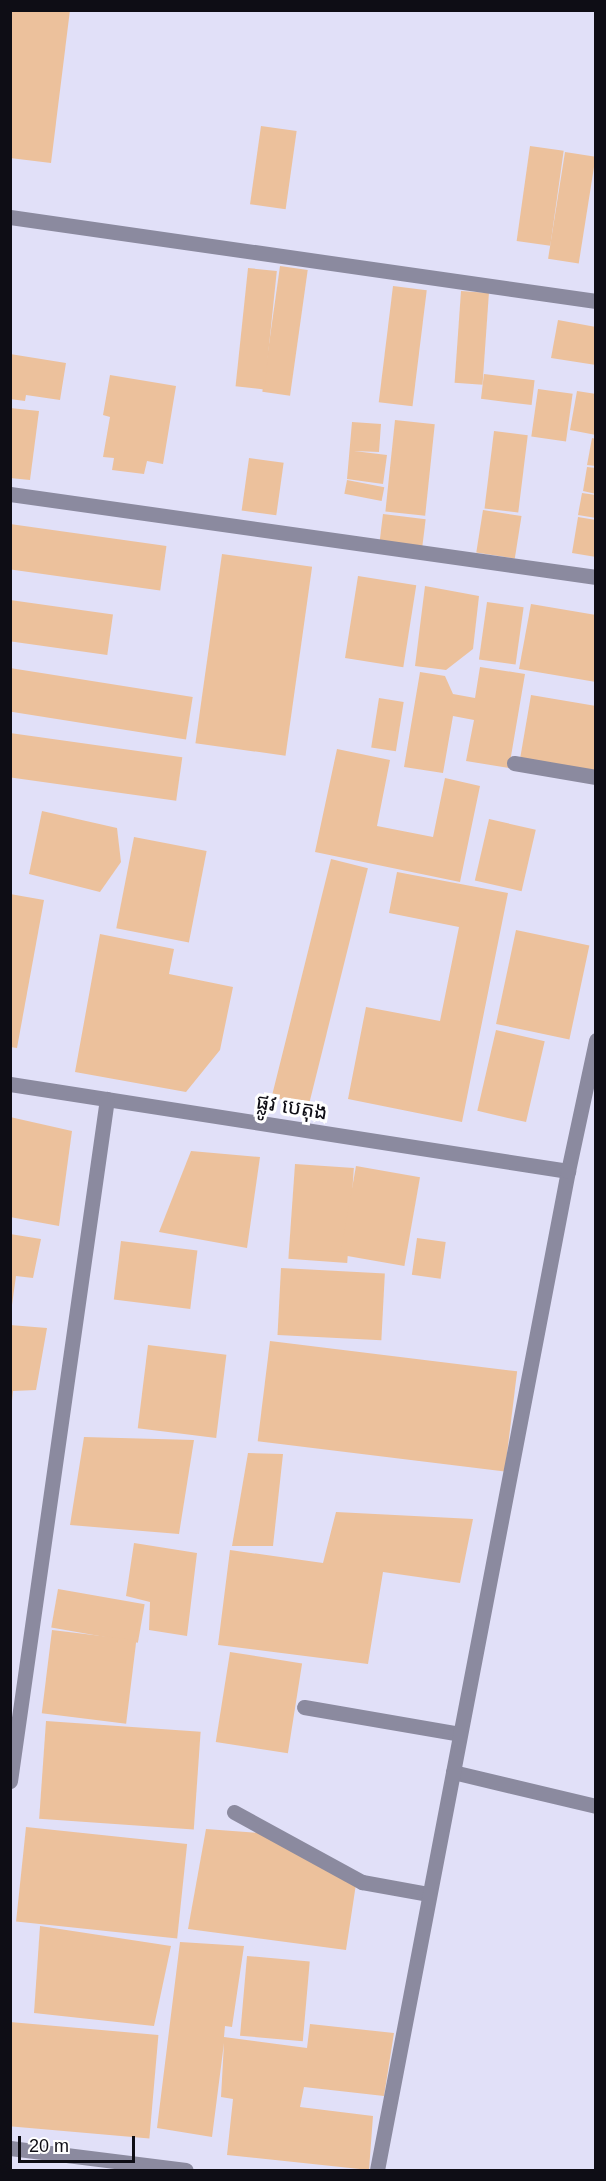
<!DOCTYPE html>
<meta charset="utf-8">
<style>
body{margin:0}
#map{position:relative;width:606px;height:2181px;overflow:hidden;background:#e1e0f8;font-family:Helvetica,"Noto Sans Khmer",sans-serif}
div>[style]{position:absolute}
.building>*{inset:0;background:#ecc19c;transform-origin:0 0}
.minor>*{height:15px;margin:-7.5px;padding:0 7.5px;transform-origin:7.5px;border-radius:7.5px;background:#8b8a9f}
span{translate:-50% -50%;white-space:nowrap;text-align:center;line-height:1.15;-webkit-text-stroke:6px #fff;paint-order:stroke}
.street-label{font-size:21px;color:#0e0d15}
.frame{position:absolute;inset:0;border:12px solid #0e0d15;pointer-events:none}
.scale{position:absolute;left:18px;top:2136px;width:117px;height:27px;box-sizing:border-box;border:3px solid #0e0d15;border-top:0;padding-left:8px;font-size:18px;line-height:21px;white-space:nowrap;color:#0e0d15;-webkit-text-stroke:4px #fff;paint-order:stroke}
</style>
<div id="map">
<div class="building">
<div style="clip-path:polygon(11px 10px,70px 10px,51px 163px,10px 158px)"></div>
<div style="left:261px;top:126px;width:36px;height:79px;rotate:8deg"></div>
<div style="left:530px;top:146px;width:34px;height:96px;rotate:8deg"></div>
<div style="left:565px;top:152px;width:31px;height:108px;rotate:9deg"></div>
<div style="left:280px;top:266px;width:28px;height:127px;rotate:8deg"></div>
<div style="left:248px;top:268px;width:29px;height:119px;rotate:6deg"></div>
<div style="left:393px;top:286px;width:34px;height:117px;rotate:7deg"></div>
<div style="left:461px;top:291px;width:28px;height:92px;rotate:4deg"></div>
<div style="clip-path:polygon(558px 320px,596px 327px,596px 365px,551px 358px)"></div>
<div style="clip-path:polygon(10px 354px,66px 363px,60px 400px,26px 395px,25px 401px,10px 399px)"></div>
<div style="left:484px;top:374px;width:51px;height:25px;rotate:7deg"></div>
<div style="clip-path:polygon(110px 375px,176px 386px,163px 464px,147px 461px,144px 474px,112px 470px,114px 458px,103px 457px,110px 417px,103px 415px)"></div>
<div style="left:538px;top:389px;width:35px;height:48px;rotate:8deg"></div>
<div style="clip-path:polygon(577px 391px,596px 394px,596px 435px,570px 430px)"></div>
<div style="clip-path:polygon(10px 408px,39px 411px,30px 480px,10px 478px)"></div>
<div style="left:395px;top:420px;width:40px;height:92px;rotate:6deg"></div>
<div style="clip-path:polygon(352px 422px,381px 424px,379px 452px,354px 451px,387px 455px,383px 484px,347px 479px)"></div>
<div style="left:494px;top:431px;width:34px;height:78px;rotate:7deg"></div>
<div style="clip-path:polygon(592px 438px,596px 439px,596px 466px,587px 465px)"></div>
<div style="left:249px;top:458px;width:35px;height:53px;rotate:8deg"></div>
<div style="clip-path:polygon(587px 467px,596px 468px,596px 494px,583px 491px)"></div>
<div style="left:347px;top:480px;width:38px;height:14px;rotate:11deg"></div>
<div style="clip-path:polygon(582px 493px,596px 495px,596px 518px,578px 515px)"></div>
<div style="left:483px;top:510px;width:39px;height:43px;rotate:9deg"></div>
<div style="left:383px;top:514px;width:43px;height:28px;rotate:7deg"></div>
<div style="clip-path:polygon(578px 517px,596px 520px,596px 557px,572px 553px)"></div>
<div style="left:10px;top:524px;width:158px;height:45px;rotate:8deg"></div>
<div style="left:222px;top:554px;width:91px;height:191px;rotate:8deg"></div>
<div style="left:358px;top:576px;width:59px;height:83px;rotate:9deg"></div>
<div style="clip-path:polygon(425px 586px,479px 596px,473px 649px,446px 670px,415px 666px)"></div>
<div style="left:10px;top:600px;width:104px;height:41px;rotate:8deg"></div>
<div style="left:487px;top:602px;width:37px;height:58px;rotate:8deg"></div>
<div style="clip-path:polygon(531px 604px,596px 615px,596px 682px,519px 669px)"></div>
<div style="clip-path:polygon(480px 667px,525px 674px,509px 768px,466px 761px,474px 720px,453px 716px,443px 773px,404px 767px,420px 672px,445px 676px,453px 694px,475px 698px)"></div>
<div style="left:10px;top:668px;width:185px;height:43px;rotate:9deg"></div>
<div style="clip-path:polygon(531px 695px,596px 706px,596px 772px,520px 759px)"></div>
<div style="left:379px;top:698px;width:25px;height:50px;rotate:9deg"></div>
<div style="left:10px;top:733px;width:174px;height:44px;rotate:8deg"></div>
<div style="clip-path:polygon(337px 749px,390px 760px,377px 826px,433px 837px,445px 778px,480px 786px,460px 882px,315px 852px)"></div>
<div style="clip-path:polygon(42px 811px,117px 828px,121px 862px,100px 892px,29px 874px)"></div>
<div style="left:489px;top:819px;width:48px;height:63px;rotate:13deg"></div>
<div style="left:134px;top:837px;width:74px;height:93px;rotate:11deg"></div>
<div style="left:331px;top:859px;width:38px;height:245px;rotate:14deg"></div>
<div style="clip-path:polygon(397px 872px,508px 893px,462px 1122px,348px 1099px,366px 1007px,440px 1021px,459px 927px,389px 913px)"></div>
<div style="clip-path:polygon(10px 894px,44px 900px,17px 1048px,10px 1047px)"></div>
<div style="left:516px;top:930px;width:75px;height:96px;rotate:12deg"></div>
<div style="clip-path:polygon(100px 934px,174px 949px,169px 974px,233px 987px,220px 1050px,186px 1092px,75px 1072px)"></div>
<div style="left:496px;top:1030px;width:50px;height:83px;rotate:13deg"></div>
<div style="clip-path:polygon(10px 1117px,72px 1131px,59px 1226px,10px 1217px)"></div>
<div style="clip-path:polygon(191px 1151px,260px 1157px,247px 1248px,159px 1232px)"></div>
<div style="left:295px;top:1164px;width:59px;height:95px;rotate:4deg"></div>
<div style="left:356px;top:1166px;width:65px;height:90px;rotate:10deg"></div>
<div style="clip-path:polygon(10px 1234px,41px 1239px,33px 1278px,16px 1276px,12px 1305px)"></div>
<div style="left:417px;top:1238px;width:29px;height:37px;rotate:8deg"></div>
<div style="left:121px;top:1241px;width:77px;height:59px;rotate:7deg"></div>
<div style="left:281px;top:1268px;width:104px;height:67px;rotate:3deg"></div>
<div style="clip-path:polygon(10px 1325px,47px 1328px,36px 1390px,13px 1391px,12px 1401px)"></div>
<div style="left:270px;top:1341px;width:249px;height:101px;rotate:7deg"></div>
<div style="left:148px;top:1345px;width:79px;height:84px;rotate:7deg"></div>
<div style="clip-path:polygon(84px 1437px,194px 1440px,179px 1534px,70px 1525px)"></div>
<div style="clip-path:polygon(248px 1453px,283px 1454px,273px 1546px,232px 1546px)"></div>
<div style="clip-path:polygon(336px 1512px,473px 1519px,460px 1583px,383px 1572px,368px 1664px,218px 1645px,230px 1550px,323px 1563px)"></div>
<div style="clip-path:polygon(134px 1543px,197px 1553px,187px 1636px,149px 1630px,150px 1602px,126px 1596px)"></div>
<div style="left:58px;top:1589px;width:88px;height:39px;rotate:10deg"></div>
<div style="left:52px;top:1630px;width:85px;height:84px;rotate:7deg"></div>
<div style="left:230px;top:1652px;width:73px;height:91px;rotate:9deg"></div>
<div style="left:46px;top:1721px;width:155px;height:98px;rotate:4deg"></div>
<div style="left:26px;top:1827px;width:162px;height:95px;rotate:6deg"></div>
<div style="clip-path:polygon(206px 1829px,261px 1833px,356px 1884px,346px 1950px,188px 1929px)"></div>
<div style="clip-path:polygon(40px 1926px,171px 1946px,154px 2026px,34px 2013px)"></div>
<div style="clip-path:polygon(180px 1942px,244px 1946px,232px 2027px,225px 2026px,224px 2037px,307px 2048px,310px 2024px,394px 2033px,384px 2096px,304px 2087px,300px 2107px,373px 2116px,369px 2170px,227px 2155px,233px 2099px,221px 2097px,224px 2043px,212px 2137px,157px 2128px)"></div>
<div style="left:247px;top:1956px;width:63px;height:80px;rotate:5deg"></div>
<div style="left:10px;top:2022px;width:149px;height:104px;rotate:5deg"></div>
</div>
<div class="minor">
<div style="left:10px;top:217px;width:592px;rotate:8.16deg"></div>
<div style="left:10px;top:494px;width:592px;rotate:8.06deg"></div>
<div style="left:514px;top:763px;width:83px;rotate:9.7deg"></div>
<div style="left:10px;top:1084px;width:565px;rotate:8.86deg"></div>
<div style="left:304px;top:1707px;width:158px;rotate:9.8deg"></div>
<div style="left:453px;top:1772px;width:147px;rotate:13.4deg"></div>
<div style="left:10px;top:1781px;width:689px;rotate:-81.91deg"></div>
<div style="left:234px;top:1812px;width:146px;rotate:28.7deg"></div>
<div style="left:362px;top:1882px;width:68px;rotate:10.2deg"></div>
<div style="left:10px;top:2148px;width:177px;rotate:7.1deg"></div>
<div style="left:377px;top:2170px;width:1017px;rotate:-79.18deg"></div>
<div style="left:568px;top:1171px;width:134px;rotate:-77.9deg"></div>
</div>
<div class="street-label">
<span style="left:292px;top:1107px;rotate:9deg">ផ្លូវ បេតុង</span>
</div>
<div class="frame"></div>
<div class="scale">20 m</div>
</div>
